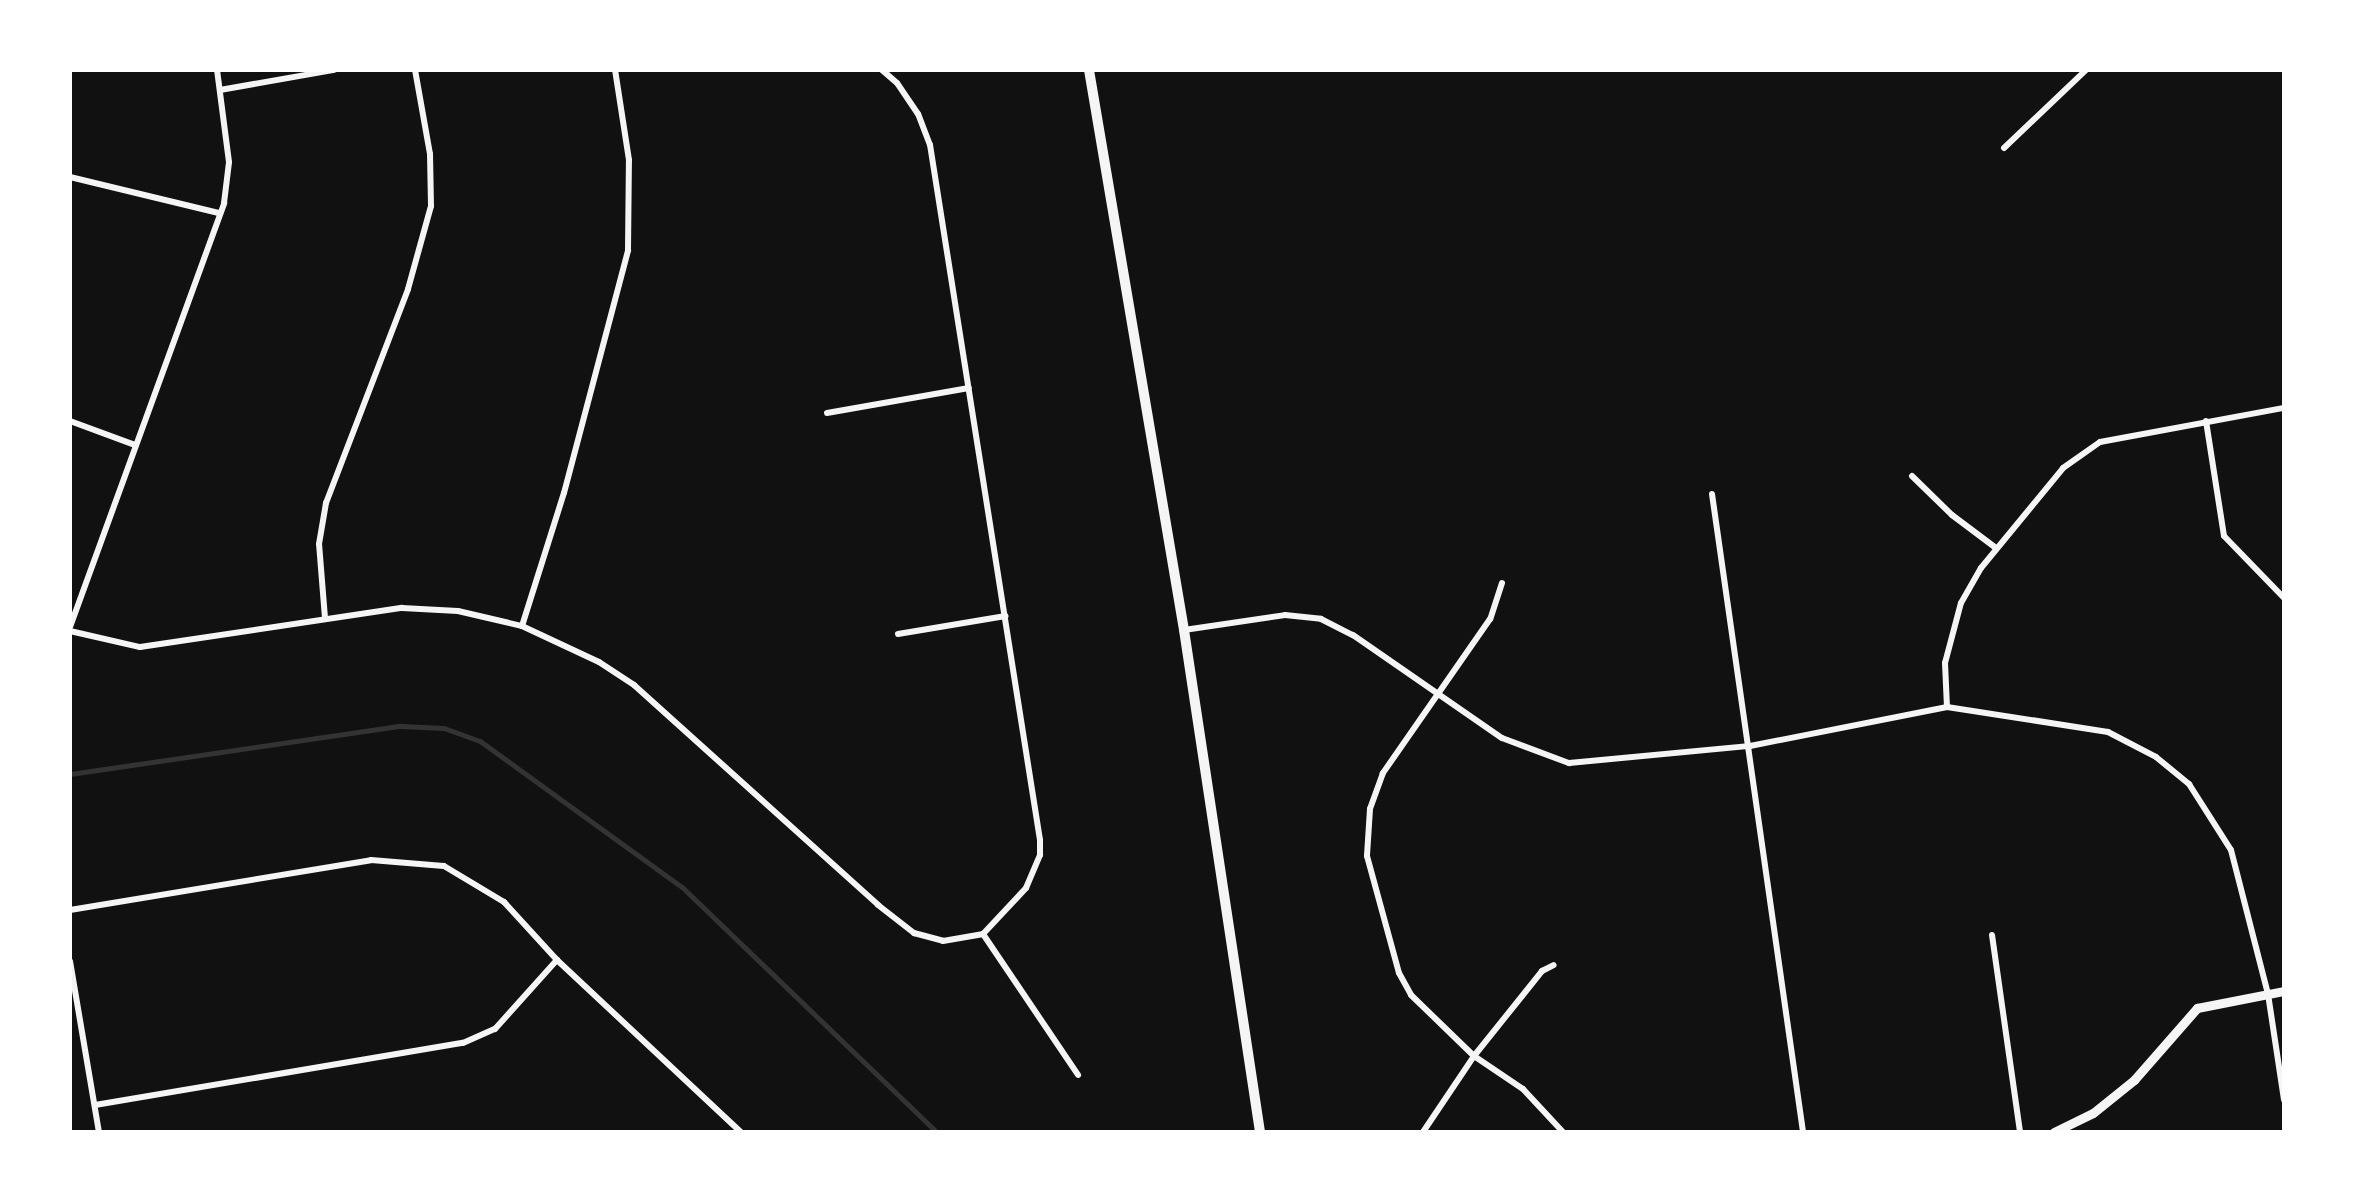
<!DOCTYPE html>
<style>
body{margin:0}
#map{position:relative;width:2354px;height:1202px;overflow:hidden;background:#111;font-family:"Archivo Narrow",sans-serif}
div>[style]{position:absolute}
.stream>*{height:5px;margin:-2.5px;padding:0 2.5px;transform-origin:2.5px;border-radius:2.5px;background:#333}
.minor>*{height:6px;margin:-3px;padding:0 3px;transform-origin:3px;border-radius:3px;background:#f5f5f5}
.tertiary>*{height:9px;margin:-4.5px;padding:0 4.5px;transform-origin:4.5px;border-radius:4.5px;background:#f5f5f5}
.primary>*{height:10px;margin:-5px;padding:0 5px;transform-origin:5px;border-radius:5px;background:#f5f5f5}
span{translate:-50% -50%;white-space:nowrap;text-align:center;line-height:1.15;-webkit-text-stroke:9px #fff;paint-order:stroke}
.frame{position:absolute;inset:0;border:72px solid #fff;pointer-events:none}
</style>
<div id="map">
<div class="stream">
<div style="left:70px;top:774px;width:334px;rotate:-8.3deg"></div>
<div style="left:401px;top:726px;width:43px;rotate:2.7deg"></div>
<div style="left:444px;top:728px;width:38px;rotate:20deg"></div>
<div style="left:480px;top:741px;width:249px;rotate:35.9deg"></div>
<div style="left:682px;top:887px;width:354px;rotate:43.9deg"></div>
</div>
<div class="minor">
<div style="left:220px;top:90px;width:116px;rotate:-10deg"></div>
<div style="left:2004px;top:148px;width:113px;rotate:-43.6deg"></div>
<div style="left:70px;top:177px;width:153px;rotate:13.6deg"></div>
<div style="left:827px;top:413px;width:144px;rotate:-10deg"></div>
<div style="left:70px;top:421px;width:69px;rotate:20.3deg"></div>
<div style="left:2206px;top:421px;width:116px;rotate:81.1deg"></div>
<div style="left:2224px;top:536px;width:86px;rotate:45.9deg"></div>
<div style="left:1912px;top:476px;width:56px;rotate:44.3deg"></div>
<div style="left:1952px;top:515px;width:55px;rotate:36.9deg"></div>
<div style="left:1712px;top:494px;width:644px;rotate:81.88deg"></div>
<div style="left:1502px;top:583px;width:38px;rotate:108deg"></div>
<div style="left:1490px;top:619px;width:188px;rotate:124.8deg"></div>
<div style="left:1383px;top:773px;width:38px;rotate:110deg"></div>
<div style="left:1370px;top:809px;width:47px;rotate:93.7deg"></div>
<div style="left:1367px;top:856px;width:121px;rotate:74.7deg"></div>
<div style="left:1399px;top:973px;width:25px;rotate:61deg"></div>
<div style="left:1411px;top:995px;width:88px;rotate:44.1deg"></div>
<div style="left:1474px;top:1056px;width:59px;rotate:34deg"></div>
<div style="left:1523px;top:1089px;width:59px;rotate:47.1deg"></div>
<div style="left:325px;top:618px;width:74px;rotate:-94.6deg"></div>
<div style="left:319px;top:544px;width:42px;rotate:-80.3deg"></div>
<div style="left:326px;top:503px;width:229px;rotate:-69deg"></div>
<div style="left:408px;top:289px;width:86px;rotate:-74.5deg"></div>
<div style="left:431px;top:206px;width:52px;rotate:-91.1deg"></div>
<div style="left:430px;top:154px;width:85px;rotate:-100.1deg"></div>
<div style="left:522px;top:626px;width:139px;rotate:-72.5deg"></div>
<div style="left:564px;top:493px;width:251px;rotate:-75.2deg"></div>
<div style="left:628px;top:250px;width:90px;rotate:-89.4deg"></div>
<div style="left:629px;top:160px;width:91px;rotate:-98.8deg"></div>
<div style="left:70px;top:627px;width:451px;rotate:-70deg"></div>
<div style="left:224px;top:203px;width:41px;rotate:-83deg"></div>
<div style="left:229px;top:162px;width:93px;rotate:-97.4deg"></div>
<div style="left:1184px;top:630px;width:102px;rotate:-8.4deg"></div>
<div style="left:1285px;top:615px;width:36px;rotate:6deg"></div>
<div style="left:1321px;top:619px;width:36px;rotate:27deg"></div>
<div style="left:1353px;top:635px;width:181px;rotate:34.7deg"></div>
<div style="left:1502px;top:738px;width:72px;rotate:20.5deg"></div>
<div style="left:1569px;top:763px;width:182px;rotate:-5.4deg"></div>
<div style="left:1750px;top:746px;width:201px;rotate:-11.2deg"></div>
<div style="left:1947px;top:707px;width:163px;rotate:8.8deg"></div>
<div style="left:2108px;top:732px;width:54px;rotate:27.5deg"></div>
<div style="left:2156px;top:757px;width:43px;rotate:39.3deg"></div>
<div style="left:2189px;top:784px;width:78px;rotate:57.5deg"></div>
<div style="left:2231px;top:850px;width:149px;rotate:75.6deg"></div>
<div style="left:2268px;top:994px;width:107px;rotate:81.4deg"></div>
<div style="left:70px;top:631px;width:72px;rotate:12.9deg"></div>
<div style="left:140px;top:647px;width:265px;rotate:-8.5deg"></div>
<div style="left:402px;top:608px;width:56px;rotate:3.1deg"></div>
<div style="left:458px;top:611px;width:66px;rotate:13.2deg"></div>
<div style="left:522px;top:626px;width:85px;rotate:25.1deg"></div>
<div style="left:599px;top:662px;width:42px;rotate:33.3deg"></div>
<div style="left:634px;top:685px;width:329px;rotate:42deg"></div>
<div style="left:878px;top:905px;width:46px;rotate:37.9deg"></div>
<div style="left:914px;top:933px;width:30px;rotate:15deg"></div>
<div style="left:943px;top:941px;width:41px;rotate:-9.9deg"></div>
<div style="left:983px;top:934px;width:63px;rotate:-46.9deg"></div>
<div style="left:1026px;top:888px;width:36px;rotate:-67deg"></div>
<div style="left:1040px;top:855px;width:15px;rotate:-90deg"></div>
<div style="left:1040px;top:840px;width:704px;rotate:-98.99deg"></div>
<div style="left:930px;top:145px;width:33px;rotate:-111deg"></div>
<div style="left:918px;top:114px;width:37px;rotate:-124deg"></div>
<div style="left:897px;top:83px;width:20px;rotate:-139deg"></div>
<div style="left:898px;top:634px;width:109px;rotate:-9.5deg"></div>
<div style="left:1947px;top:707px;width:44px;rotate:-92.6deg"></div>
<div style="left:1945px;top:663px;width:62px;rotate:-75.1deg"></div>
<div style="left:1961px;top:603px;width:40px;rotate:-60.3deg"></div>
<div style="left:1981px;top:568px;width:129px;rotate:-50.6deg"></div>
<div style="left:2063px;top:468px;width:45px;rotate:-35.1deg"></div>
<div style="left:2100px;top:442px;width:187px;rotate:-10.5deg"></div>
<div style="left:70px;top:910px;width:305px;rotate:-9.4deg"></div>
<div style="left:371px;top:860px;width:73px;rotate:4.7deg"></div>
<div style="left:444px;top:866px;width:70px;rotate:31deg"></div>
<div style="left:504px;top:902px;width:79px;rotate:47.6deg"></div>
<div style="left:557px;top:960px;width:252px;rotate:43.1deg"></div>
<div style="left:983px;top:934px;width:170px;rotate:56deg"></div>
<div style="left:1992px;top:935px;width:199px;rotate:81.9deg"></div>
<div style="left:70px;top:961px;width:173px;rotate:80.4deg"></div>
<div style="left:95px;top:1105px;width:373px;rotate:-9.6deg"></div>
<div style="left:463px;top:1043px;width:35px;rotate:-24deg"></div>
<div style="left:495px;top:1029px;width:93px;rotate:-48.1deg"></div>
<div style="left:1423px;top:1132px;width:92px;rotate:-56.1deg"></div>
<div style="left:1474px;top:1056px;width:109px;rotate:-51.3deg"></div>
<div style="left:1542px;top:971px;width:13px;rotate:-27deg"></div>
</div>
<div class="tertiary">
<div style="left:2054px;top:1132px;width:43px;rotate:-26deg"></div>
<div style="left:2093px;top:1113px;width:53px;rotate:-38.8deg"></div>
<div style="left:2134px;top:1080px;width:96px;rotate:-48.8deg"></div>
<div style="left:2197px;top:1008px;width:89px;rotate:-11.1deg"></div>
</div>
<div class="primary">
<div style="left:1089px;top:70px;width:568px;rotate:80.37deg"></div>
<div style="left:1184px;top:630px;width:508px;rotate:81.39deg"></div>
</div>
<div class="frame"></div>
</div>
